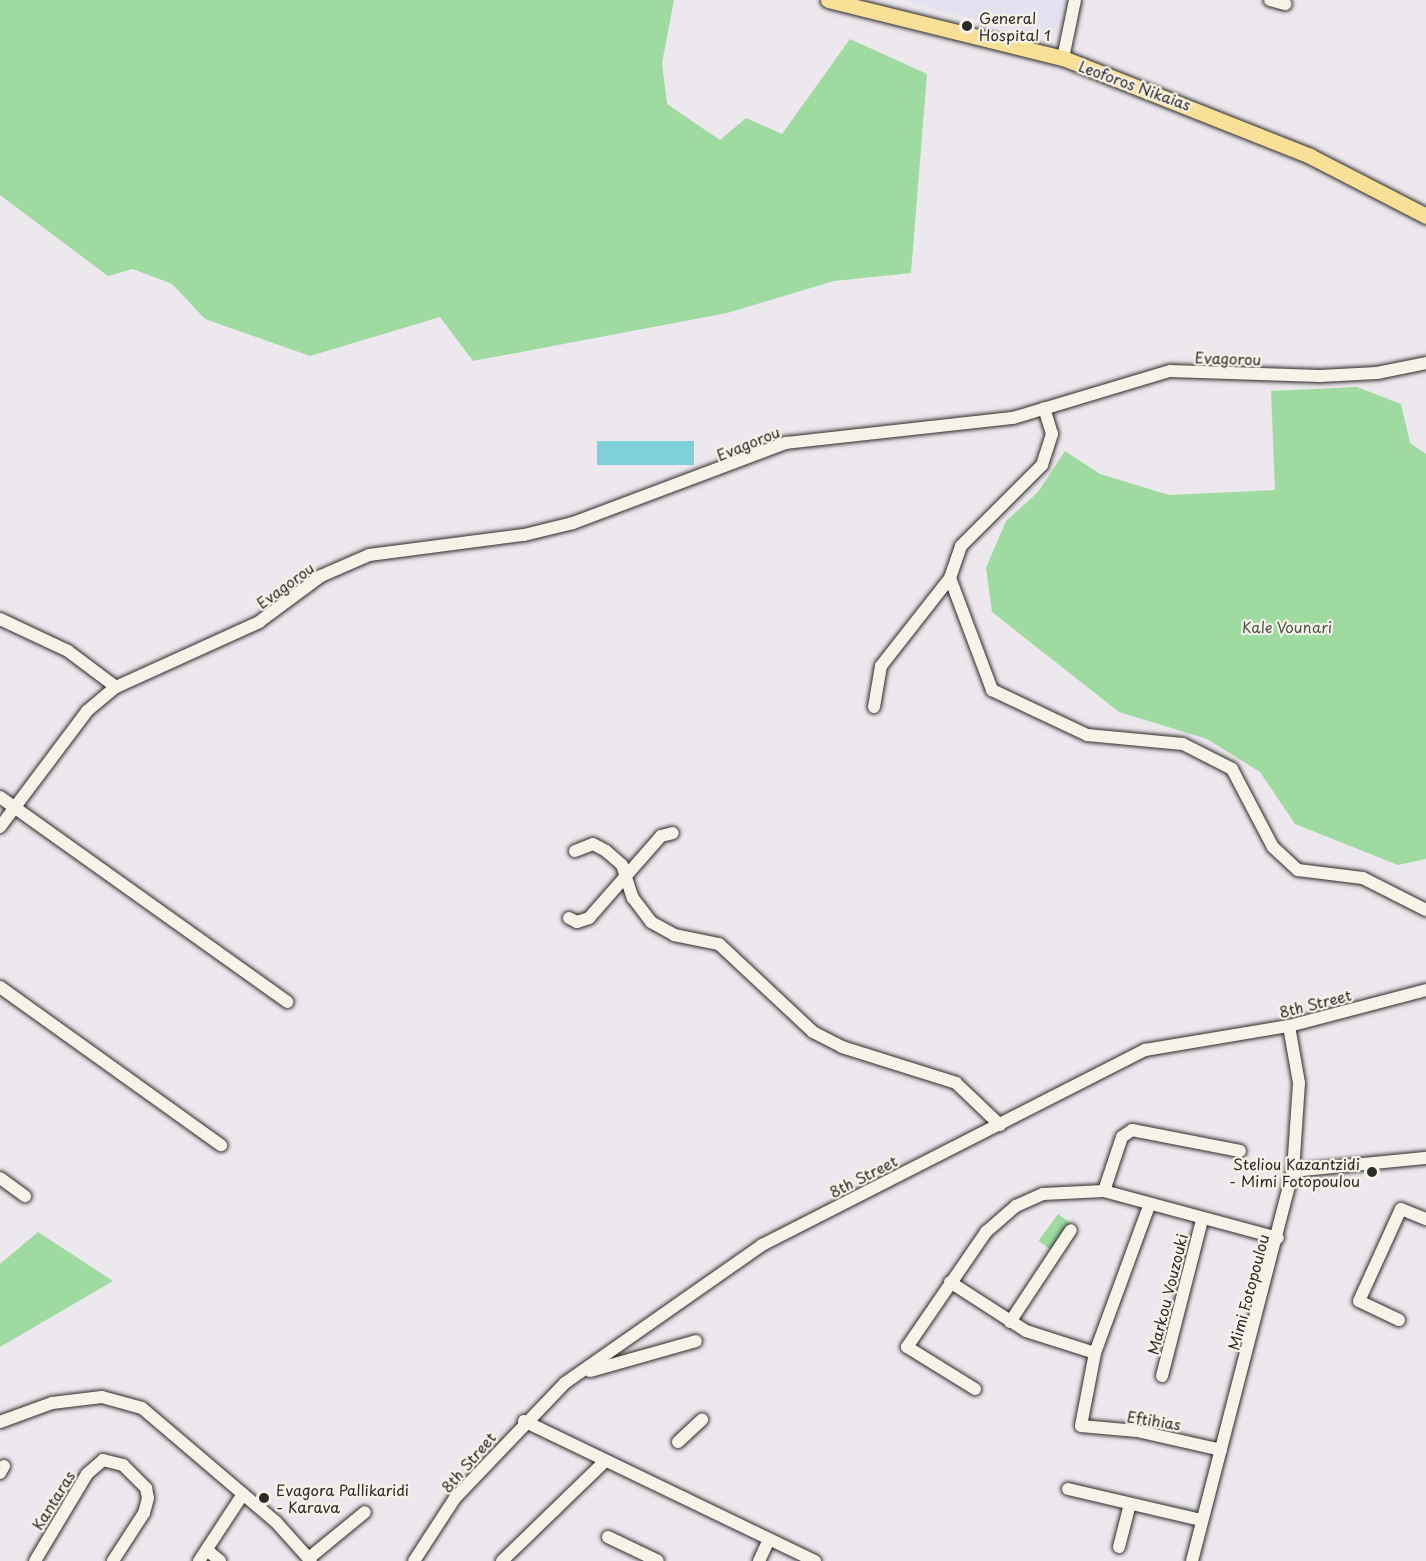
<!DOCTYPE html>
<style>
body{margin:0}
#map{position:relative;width:1426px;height:1561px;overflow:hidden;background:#ece8ed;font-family:"Playpen Sans",sans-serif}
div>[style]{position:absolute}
.built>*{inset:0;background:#e4e1f1}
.green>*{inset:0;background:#9fdaa0;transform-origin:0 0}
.water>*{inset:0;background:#80d0db;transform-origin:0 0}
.roads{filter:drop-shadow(0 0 2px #2b2b2b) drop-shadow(0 0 2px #2b2b2b)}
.minor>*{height:12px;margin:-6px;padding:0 6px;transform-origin:6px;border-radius:6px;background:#f7f3e8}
.major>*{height:15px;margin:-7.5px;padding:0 7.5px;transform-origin:7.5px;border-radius:7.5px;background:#fadf96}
.dots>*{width:16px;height:16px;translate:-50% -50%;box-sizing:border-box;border:3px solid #f7f3e8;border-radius:50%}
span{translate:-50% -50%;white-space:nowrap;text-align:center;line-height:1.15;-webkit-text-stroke:4.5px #f7f3e8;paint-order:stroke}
.poi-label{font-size:15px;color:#2b2b2b}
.left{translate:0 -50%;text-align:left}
.right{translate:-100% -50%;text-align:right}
.street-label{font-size:15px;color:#2b2b2b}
.park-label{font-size:15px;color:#485748}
</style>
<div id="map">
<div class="built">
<div style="clip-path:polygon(904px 0,1067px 0,1052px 34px,1030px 35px)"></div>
</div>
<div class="green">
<div style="clip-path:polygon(0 0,674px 0,662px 63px,667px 104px,720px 140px,746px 118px,782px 134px,850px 39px,927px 74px,911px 273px,834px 281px,727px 313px,473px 361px,440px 317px,310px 356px,205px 319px,172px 284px,133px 269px,108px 276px,0 195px)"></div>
<div style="clip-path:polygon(1357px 387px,1401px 404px,1410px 443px,1426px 454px,1426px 859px,1398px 865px,1295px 824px,1260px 772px,1207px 739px,1119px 712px,992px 612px,986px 568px,1006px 521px,1038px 492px,1065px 451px,1100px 474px,1169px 495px,1275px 490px,1271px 391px)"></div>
<div style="left:1058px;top:1214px;width:17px;height:33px;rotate:36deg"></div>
<div style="clip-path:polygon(38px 1232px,113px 1281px,0 1347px,0 1264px)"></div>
</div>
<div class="water">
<div style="left:694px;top:441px;width:24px;height:97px;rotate:90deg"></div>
</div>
<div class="roads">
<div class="minor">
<div style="left:1270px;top:0;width:16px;rotate:15deg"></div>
<div style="left:1063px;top:58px;width:59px;rotate:-78.3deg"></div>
<div style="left:950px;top:578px;width:120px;rotate:69.4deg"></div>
<div style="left:992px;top:690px;width:105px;rotate:25.3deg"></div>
<div style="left:1087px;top:735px;width:96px;rotate:5.4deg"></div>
<div style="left:1183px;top:744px;width:55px;rotate:27deg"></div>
<div style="left:1232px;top:769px;width:88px;rotate:62.3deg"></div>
<div style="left:1273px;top:847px;width:34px;rotate:43deg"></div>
<div style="left:1298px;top:870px;width:65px;rotate:7deg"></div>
<div style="left:1363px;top:878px;width:71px;rotate:26.9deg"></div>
<div style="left:0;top:619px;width:75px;rotate:25.2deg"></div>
<div style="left:68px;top:651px;width:60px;rotate:36.9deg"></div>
<div style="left:874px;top:707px;width:42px;rotate:-80.3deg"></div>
<div style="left:881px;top:666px;width:112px;rotate:-51.9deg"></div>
<div style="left:950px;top:578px;width:34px;rotate:-71deg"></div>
<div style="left:961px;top:546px;width:115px;rotate:-45deg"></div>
<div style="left:1042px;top:465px;width:33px;rotate:-72deg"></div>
<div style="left:1052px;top:434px;width:27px;rotate:-107deg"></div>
<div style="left:0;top:797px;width:353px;rotate:35.5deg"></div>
<div style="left:0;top:827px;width:145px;rotate:-53.1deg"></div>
<div style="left:87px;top:711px;width:38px;rotate:-40deg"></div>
<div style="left:116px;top:687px;width:157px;rotate:-24.4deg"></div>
<div style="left:259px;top:622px;width:77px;rotate:-36.6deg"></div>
<div style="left:321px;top:576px;width:52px;rotate:-23.6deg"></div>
<div style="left:369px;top:555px;width:156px;rotate:-7.4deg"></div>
<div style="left:524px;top:535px;width:50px;rotate:-13.8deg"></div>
<div style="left:573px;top:523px;width:228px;rotate:-20.6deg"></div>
<div style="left:786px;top:443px;width:228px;rotate:-6.3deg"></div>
<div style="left:1013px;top:418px;width:164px;rotate:-16.7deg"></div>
<div style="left:1170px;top:371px;width:150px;rotate:1.9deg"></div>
<div style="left:1320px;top:376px;width:57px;rotate:-3deg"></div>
<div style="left:1377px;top:373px;width:50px;rotate:-11.5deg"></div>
<div style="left:575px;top:851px;width:19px;rotate:-21deg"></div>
<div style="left:593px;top:844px;width:15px;rotate:28deg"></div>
<div style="left:606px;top:851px;width:21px;rotate:41deg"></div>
<div style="left:622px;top:865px;width:35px;rotate:72deg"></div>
<div style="left:633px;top:898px;width:30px;rotate:53deg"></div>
<div style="left:651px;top:922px;width:26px;rotate:29deg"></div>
<div style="left:674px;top:935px;width:46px;rotate:11.3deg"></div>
<div style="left:719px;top:944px;width:129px;rotate:43.1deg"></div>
<div style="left:813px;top:1032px;width:33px;rotate:27deg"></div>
<div style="left:842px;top:1047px;width:120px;rotate:17.5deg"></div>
<div style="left:956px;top:1083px;width:61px;rotate:43.7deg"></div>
<div style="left:569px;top:918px;width:9px;rotate:27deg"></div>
<div style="left:577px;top:922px;width:13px;rotate:-18deg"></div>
<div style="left:589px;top:918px;width:109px;rotate:-48.7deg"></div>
<div style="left:661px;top:836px;width:12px;rotate:-14deg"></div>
<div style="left:0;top:987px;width:272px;rotate:35.6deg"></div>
<div style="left:1293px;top:1171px;width:134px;rotate:-5.6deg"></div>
<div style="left:0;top:1178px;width:31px;rotate:36deg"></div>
<div style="left:1104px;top:1191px;width:57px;rotate:-71.6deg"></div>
<div style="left:1122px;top:1137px;width:12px;rotate:-35deg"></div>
<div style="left:1132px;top:1130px;width:110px;rotate:11deg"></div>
<div style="left:1149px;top:1206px;width:157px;rotate:110.2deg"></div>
<div style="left:1095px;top:1353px;width:74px;rotate:100.9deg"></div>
<div style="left:1081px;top:1426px;width:56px;rotate:5.1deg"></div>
<div style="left:1137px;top:1431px;width:86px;rotate:12.7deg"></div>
<div style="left:950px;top:1282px;width:90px;rotate:32.8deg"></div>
<div style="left:1026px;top:1331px;width:72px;rotate:17.7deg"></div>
<div style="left:1399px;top:1320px;width:44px;rotate:-154.6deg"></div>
<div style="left:1359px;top:1301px;width:101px;rotate:-65.5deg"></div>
<div style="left:1401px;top:1209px;width:27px;rotate:22deg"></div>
<div style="left:1010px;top:1322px;width:110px;rotate:-56.5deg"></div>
<div style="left:590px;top:1371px;width:110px;rotate:-15.8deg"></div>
<div style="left:1162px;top:1376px;width:161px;rotate:-75.6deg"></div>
<div style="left:975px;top:1389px;width:80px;rotate:-148.3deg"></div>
<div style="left:907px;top:1347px;width:140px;rotate:-55.5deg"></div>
<div style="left:986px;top:1232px;width:40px;rotate:-41deg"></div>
<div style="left:1016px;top:1206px;width:30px;rotate:-24deg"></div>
<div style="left:1043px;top:1194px;width:61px;rotate:-2.8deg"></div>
<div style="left:1104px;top:1191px;width:180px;rotate:15.1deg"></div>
<div style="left:524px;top:1421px;width:323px;rotate:25.7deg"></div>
<div style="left:0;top:1422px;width:55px;rotate:-20.1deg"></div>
<div style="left:52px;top:1403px;width:50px;rotate:-6.8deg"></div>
<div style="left:102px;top:1397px;width:41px;rotate:15.4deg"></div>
<div style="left:142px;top:1408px;width:176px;rotate:40.4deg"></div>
<div style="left:276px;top:1522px;width:52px;rotate:48.1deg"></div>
<div style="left:678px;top:1442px;width:33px;rotate:-43deg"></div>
<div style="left:0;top:1473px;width:8px;rotate:-60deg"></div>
<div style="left:1068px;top:1489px;width:137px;rotate:13.1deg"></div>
<div style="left:608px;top:1537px;width:55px;rotate:25.6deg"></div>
<div style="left:1119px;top:1547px;width:44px;rotate:-75.7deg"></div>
<div style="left:207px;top:1550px;width:17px;rotate:40deg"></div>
<div style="left:309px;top:1558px;width:72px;rotate:-39.4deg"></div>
<div style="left:35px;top:1561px;width:101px;rotate:-59.1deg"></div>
<div style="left:87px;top:1474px;width:21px;rotate:-41deg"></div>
<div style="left:103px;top:1460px;width:21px;rotate:14deg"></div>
<div style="left:123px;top:1465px;width:33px;rotate:45deg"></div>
<div style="left:146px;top:1488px;width:10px;rotate:79deg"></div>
<div style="left:148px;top:1498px;width:16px;rotate:105deg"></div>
<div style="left:144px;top:1513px;width:57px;rotate:122.9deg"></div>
<div style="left:199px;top:1561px;width:80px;rotate:-56.7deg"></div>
<div style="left:414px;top:1561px;width:75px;rotate:-56.9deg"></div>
<div style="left:455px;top:1498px;width:159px;rotate:-46.3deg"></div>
<div style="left:565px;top:1383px;width:241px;rotate:-35deg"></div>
<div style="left:762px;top:1245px;width:430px;rotate:-27deg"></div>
<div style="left:1145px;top:1050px;width:146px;rotate:-9.5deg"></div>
<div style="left:1289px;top:1026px;width:142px;rotate:-14.7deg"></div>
<div style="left:502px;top:1561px;width:141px;rotate:-44.1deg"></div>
<div style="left:759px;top:1561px;width:23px;rotate:-65deg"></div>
<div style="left:1192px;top:1561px;width:403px;rotate:-75.5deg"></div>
<div style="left:1293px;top:1171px;width:88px;rotate:-86.1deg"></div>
<div style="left:1299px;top:1083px;width:58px;rotate:-100deg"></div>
</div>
<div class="major">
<div style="left:828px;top:0;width:242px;rotate:13.9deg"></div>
<div style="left:1063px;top:58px;width:266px;rotate:21.6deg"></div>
<div style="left:1310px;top:156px;width:131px;rotate:27.3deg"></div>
</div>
</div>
<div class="dots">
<div style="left:967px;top:26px;background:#2b2b2b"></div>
<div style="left:1372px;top:1172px;background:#2b2b2b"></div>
<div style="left:264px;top:1498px;background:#2b2b2b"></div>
</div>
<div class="poi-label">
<span class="left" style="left:979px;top:26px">General<br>Hospital 1</span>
<span class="right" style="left:1360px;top:1172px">Steliou Kazantzidi<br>- Mimi Fotopoulou</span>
<span class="left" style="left:276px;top:1498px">Evagora Pallikaridi<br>- Karava</span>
</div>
<div class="street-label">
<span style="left:1135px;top:85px;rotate:20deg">Leoforos Nikaias</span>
<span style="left:1228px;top:358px;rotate:2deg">Evagorou</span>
<span style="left:748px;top:443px;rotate:-22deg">Evagorou</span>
<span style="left:285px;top:585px;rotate:-36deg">Evagorou</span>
<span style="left:1315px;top:1003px;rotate:-14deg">8th Street</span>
<span style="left:863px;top:1176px;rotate:-27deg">8th Street</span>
<span style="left:1248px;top:1292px;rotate:-75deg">Mimi Fotopoulou</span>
<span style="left:1167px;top:1294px;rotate:-76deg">Markou Vouzouki</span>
<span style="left:1154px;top:1420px;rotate:9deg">Eftihias</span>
<span style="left:468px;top:1462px;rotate:-49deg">8th Street</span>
<span style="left:53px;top:1500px;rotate:-58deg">Kantaras</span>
</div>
<div class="park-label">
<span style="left:1287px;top:627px">Kale Vounari</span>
</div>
</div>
